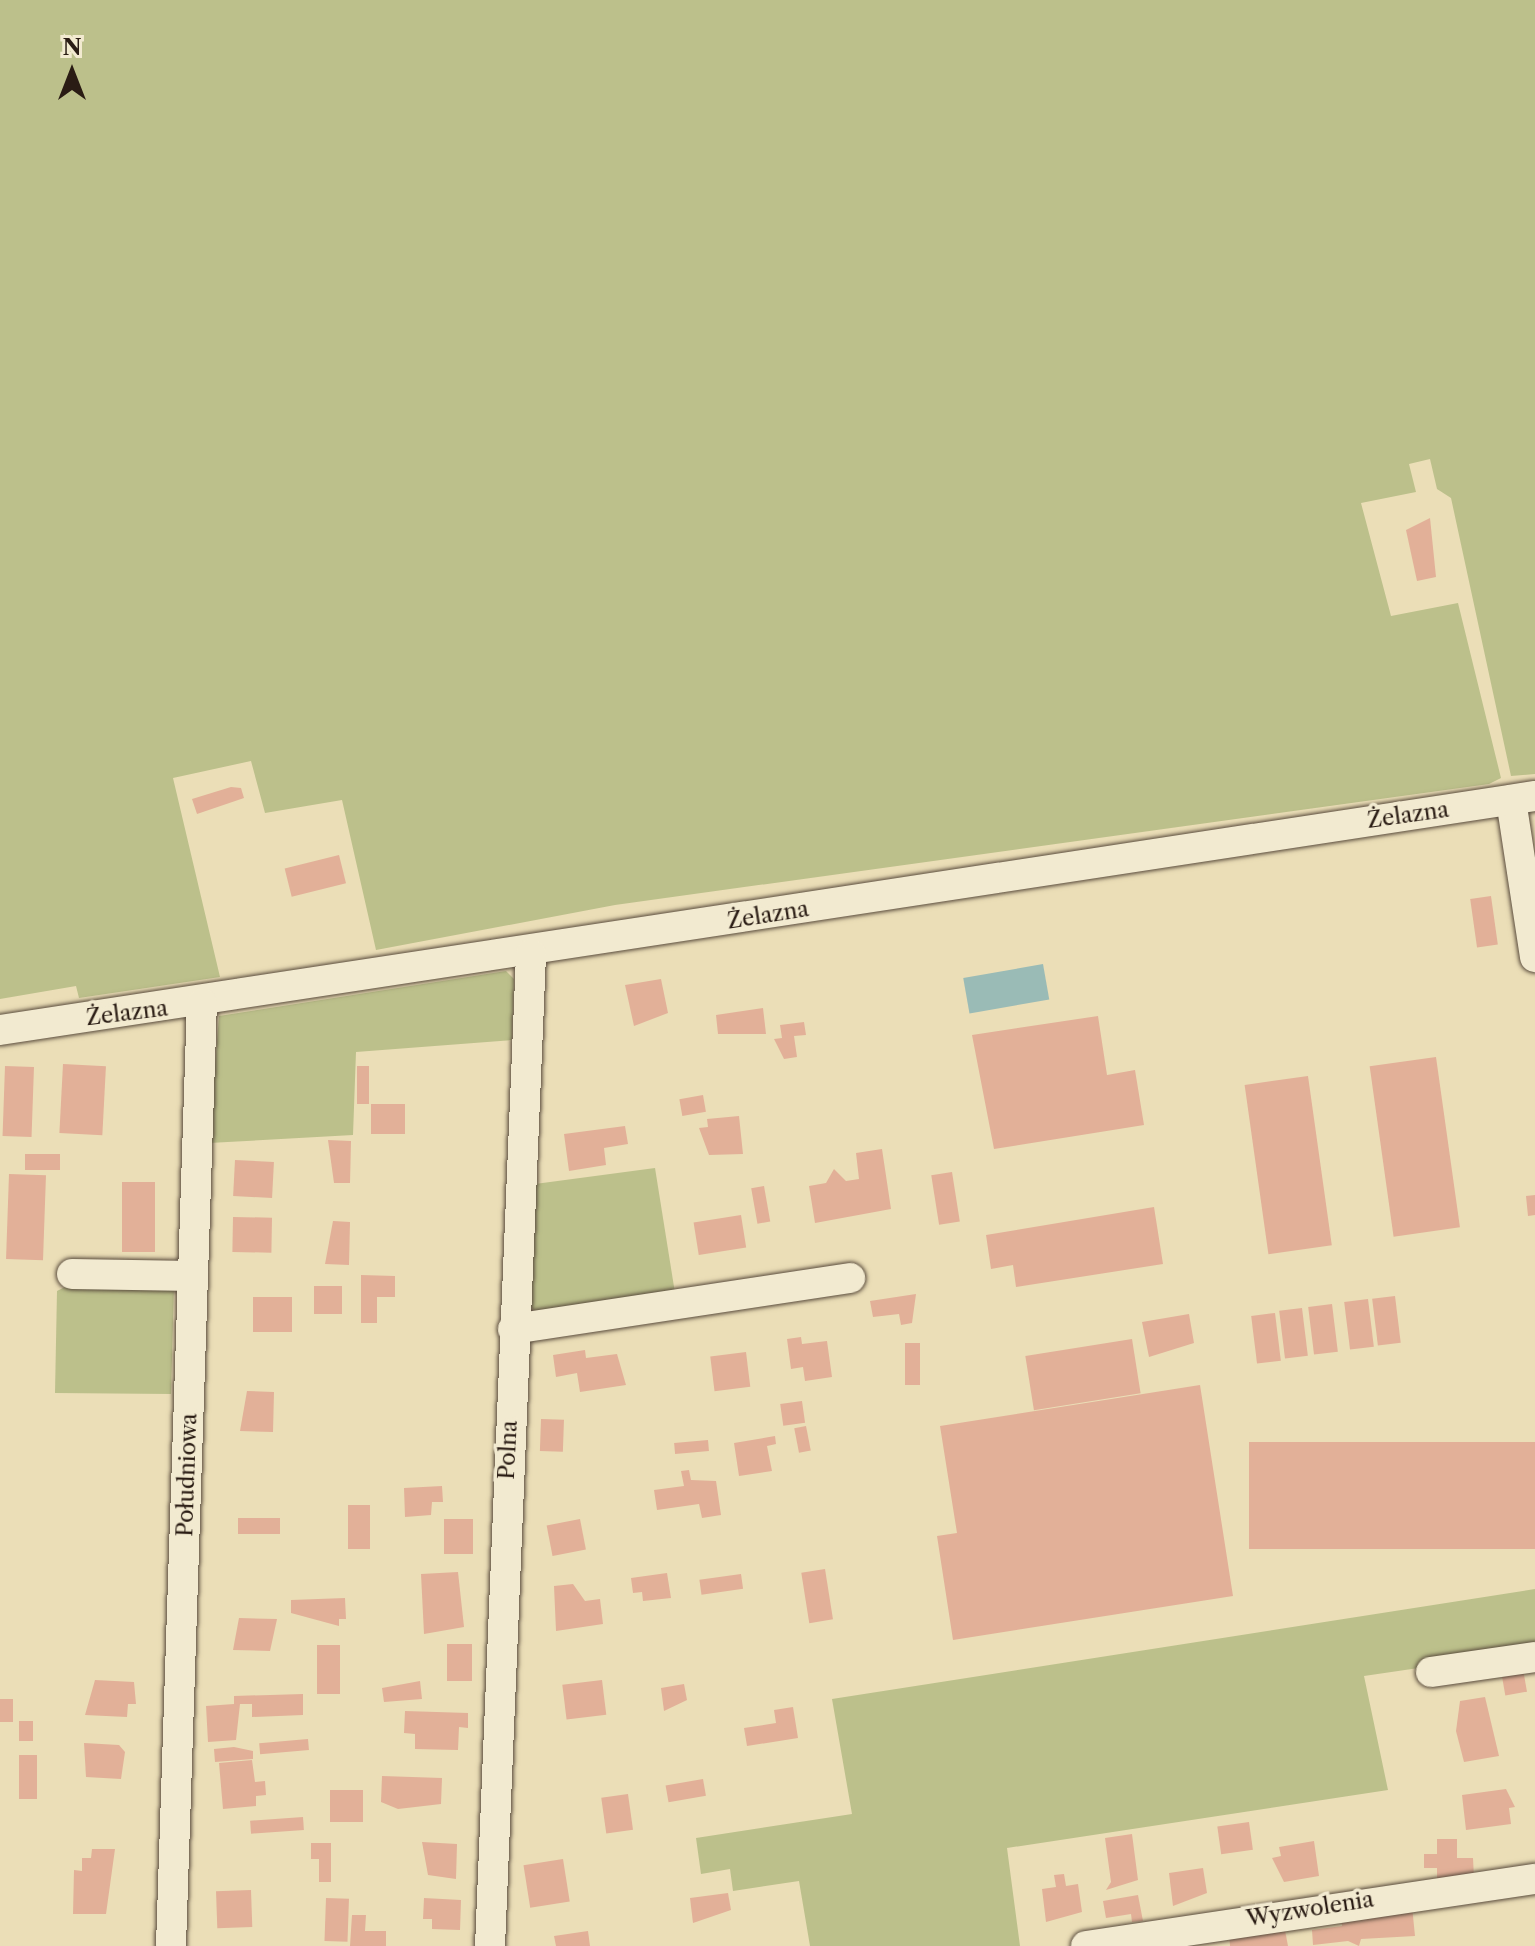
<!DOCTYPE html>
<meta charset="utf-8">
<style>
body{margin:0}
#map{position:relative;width:1535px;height:1946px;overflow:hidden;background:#ebdeb7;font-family:"Libre Caslon Text",serif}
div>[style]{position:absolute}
.green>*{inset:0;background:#bcc08b}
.water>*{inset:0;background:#9abbb6;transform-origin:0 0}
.building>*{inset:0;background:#e2b098;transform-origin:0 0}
.roads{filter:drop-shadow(0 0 2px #5a4c3d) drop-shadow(0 0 2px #5a4c3d)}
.minor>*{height:30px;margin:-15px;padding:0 15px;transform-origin:15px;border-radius:15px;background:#f2ead0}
span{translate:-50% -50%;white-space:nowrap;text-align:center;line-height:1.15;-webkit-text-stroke:7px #f2ead0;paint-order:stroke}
.street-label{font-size:22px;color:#2a1c14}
.north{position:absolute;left:32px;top:32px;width:80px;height:80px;-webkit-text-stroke:6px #f2ead0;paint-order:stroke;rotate:0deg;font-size:22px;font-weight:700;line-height:32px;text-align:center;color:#2a1c14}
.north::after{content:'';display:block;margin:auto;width:28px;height:36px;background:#2a1c14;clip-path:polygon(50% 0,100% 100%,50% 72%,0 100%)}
</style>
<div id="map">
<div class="green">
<div style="clip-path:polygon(0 0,1535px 0,1535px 774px,1511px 776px,1451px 498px,1437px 489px,1430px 459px,1409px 464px,1416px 492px,1361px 503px,1391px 616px,1458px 603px,1501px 778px,1489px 784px,615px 905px,376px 950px,342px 800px,265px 813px,251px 761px,173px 778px,220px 977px,79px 998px,76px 986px,0 999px)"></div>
<div style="clip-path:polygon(506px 971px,514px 979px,512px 1040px,356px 1052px,353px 1135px,209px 1143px,219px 1016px)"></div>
<div style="clip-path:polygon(655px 1168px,675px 1293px,539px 1315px,530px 1306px,535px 1184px)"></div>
<div style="clip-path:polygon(69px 1285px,174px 1285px,171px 1394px,55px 1393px,57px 1291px)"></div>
<div style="clip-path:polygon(1535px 1589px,1535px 1651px,1364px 1676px,1388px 1790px,1007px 1848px,1020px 1946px,810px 1946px,799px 1881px,733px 1891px,730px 1869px,701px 1874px,696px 1838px,852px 1814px,832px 1699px)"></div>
</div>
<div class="water">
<div style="left:1043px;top:964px;width:36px;height:81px;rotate:80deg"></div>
</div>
<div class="building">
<div style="clip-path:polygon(1430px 518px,1436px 577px,1417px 581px,1406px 530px)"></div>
<div style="clip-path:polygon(231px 787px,241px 788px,244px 798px,197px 814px,192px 799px)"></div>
<div style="left:339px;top:855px;width:29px;height:56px;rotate:76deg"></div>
<div style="left:1491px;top:896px;width:49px;height:21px;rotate:82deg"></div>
<div style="clip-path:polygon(661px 979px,668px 1013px,634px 1026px,625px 985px)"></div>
<div style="clip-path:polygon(763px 1008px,766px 1034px,718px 1034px,716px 1015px)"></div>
<div style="clip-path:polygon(1098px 1016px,1107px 1075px,1135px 1070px,1144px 1125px,994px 1149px,972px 1035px)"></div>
<div style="clip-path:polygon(804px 1022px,806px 1035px,794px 1036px,797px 1057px,784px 1059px,774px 1039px,782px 1038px,780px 1025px)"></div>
<div style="left:1436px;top:1057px;width:172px;height:67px;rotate:82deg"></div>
<div style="left:63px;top:1064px;width:43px;height:69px;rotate:3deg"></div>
<div style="left:5px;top:1066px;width:29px;height:70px;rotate:2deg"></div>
<div style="left:357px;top:1066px;width:12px;height:38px"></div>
<div style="left:1308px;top:1076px;width:171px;height:64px;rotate:82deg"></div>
<div style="left:703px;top:1095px;width:17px;height:24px;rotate:80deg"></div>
<div style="left:371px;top:1104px;width:34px;height:30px"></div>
<div style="clip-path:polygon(739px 1116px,743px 1154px,709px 1155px,699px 1128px,708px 1127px,707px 1119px)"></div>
<div style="clip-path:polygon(625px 1126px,628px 1144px,604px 1148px,606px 1165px,569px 1171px,564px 1134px)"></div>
<div style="clip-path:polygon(328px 1140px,351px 1141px,350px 1183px,334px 1183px)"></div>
<div style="clip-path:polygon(882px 1149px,891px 1209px,815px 1223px,809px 1186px,826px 1183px,834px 1169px,846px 1181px,859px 1179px,856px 1153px)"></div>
<div style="left:25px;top:1154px;width:35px;height:16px"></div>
<div style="left:235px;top:1160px;width:39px;height:36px;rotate:3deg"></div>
<div style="left:952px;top:1172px;width:50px;height:21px;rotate:81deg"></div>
<div style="left:9px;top:1174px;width:37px;height:85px;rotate:2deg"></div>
<div style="left:122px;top:1182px;width:33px;height:70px"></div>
<div style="left:764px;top:1186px;width:36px;height:13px;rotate:80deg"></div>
<div style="clip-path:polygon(1535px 1195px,1535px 1215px,1528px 1216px,1526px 1196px)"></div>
<div style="clip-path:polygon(1154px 1207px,1163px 1264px,1016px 1287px,1013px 1265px,991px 1269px,986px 1235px)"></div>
<div style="left:741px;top:1215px;width:33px;height:48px;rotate:81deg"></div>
<div style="left:233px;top:1217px;width:39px;height:35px;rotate:1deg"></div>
<div style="clip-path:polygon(333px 1221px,350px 1222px,349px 1265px,325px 1264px)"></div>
<div style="clip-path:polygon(361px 1275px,395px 1276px,395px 1297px,377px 1297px,377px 1323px,361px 1323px)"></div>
<div style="left:314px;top:1286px;width:28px;height:28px"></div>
<div style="clip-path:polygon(916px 1294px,912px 1323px,901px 1325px,899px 1314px,873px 1317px,870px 1301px)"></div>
<div style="left:1395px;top:1296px;width:47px;height:23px;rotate:83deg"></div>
<div style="left:253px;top:1297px;width:39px;height:35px"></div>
<div style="left:1368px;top:1299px;width:48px;height:24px;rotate:83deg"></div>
<div style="left:1332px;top:1304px;width:48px;height:24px;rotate:83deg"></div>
<div style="left:1302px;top:1308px;width:48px;height:23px;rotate:83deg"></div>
<div style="left:1275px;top:1313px;width:48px;height:24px;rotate:83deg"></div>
<div style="clip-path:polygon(1189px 1314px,1194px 1343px,1149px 1357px,1142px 1322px)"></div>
<div style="clip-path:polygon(801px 1337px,802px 1344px,827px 1341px,832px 1377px,805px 1381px,803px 1367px,791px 1369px,787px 1339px)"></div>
<div style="left:1132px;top:1339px;width:55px;height:108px;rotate:81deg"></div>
<div style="left:905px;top:1343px;width:15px;height:42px"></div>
<div style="clip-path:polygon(585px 1350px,586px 1358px,617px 1354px,626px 1385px,580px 1392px,577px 1373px,556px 1377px,553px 1355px)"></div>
<div style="left:746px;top:1352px;width:35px;height:36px;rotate:83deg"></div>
<div style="clip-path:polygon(1200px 1385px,1233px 1596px,953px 1640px,937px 1536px,957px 1533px,940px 1426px)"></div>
<div style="clip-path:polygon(247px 1391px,274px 1392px,273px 1432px,240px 1431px)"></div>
<div style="left:802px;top:1401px;width:22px;height:22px;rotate:82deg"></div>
<div style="left:541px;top:1419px;width:23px;height:32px;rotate:2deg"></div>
<div style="left:806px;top:1426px;width:25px;height:12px;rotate:79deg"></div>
<div style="clip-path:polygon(775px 1436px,776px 1444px,767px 1446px,772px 1471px,739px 1476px,734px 1443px)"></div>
<div style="left:708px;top:1440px;width:11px;height:34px;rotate:85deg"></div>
<div style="left:1535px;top:1442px;width:107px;height:286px;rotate:90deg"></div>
<div style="clip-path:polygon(689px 1470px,691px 1480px,716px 1481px,721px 1515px,702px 1518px,699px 1504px,657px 1510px,654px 1490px,684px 1486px,681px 1471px)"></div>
<div style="clip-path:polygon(442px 1486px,443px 1502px,432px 1502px,431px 1515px,405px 1517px,404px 1488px)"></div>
<div style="left:348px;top:1505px;width:22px;height:44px"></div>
<div style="left:238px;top:1518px;width:42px;height:16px"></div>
<div style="left:444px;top:1519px;width:29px;height:35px"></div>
<div style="left:580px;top:1519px;width:31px;height:34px;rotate:79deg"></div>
<div style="left:825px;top:1569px;width:51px;height:24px;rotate:81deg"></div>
<div style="clip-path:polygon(458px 1572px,464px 1627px,424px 1634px,421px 1574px)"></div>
<div style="clip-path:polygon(667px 1573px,671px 1598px,643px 1601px,642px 1592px,633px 1593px,631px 1578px)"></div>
<div style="left:741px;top:1574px;width:15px;height:42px;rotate:82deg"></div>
<div style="clip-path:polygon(573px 1584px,585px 1601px,600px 1599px,603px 1624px,556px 1631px,554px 1586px)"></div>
<div style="clip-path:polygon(345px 1598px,346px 1619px,339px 1619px,339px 1626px,291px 1613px,291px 1600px)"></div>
<div style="clip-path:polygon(239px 1618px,277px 1619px,270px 1651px,233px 1650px)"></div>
<div style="left:447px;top:1644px;width:25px;height:37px"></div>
<div style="left:317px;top:1645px;width:23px;height:49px"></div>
<div style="left:1523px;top:1669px;width:23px;height:22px;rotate:80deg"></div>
<div style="clip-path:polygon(95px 1680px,134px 1682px,136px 1704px,128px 1704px,127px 1717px,85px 1715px)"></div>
<div style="left:602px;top:1680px;width:35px;height:40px;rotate:83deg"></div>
<div style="clip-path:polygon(420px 1681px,422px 1699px,384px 1702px,382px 1688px)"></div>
<div style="clip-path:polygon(684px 1684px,687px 1700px,664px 1711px,661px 1688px)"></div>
<div style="clip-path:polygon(303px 1694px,303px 1715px,252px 1717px,252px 1704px,240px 1704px,236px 1740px,208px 1742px,206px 1706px,234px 1704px,234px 1696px)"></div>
<div style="clip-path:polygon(1485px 1697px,1499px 1756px,1464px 1762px,1456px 1731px,1460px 1701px)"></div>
<div style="left:0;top:1699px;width:13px;height:23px"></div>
<div style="clip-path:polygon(793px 1707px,798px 1738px,747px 1746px,744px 1728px,776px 1723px,774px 1710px)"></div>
<div style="clip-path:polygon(405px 1711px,468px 1713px,468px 1728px,459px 1727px,458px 1750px,415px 1749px,415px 1734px,404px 1733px)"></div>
<div style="left:19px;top:1721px;width:14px;height:20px"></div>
<div style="left:308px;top:1739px;width:11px;height:49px;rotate:85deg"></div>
<div style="clip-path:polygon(84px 1743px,119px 1745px,125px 1752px,121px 1779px,86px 1777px)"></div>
<div style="clip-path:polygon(234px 1747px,253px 1751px,253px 1759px,215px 1762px,214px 1749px)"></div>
<div style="left:19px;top:1755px;width:18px;height:44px"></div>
<div style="clip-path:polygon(252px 1760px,255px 1782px,265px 1781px,266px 1795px,256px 1796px,256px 1806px,223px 1809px,219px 1763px)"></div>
<div style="clip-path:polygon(382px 1776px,442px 1778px,441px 1804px,398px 1809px,381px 1802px)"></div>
<div style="left:703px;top:1779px;width:17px;height:38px;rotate:80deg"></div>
<div style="clip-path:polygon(1506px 1789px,1515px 1807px,1509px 1808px,1511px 1824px,1466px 1830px,1462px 1795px)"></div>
<div style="left:363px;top:1790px;width:32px;height:33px;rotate:90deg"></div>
<div style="left:628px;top:1794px;width:36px;height:27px;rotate:82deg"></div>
<div style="left:303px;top:1817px;width:13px;height:53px;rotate:86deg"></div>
<div style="left:1249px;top:1822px;width:28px;height:32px;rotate:82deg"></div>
<div style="clip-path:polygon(1132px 1834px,1138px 1880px,1106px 1890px,1111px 1882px,1105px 1838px)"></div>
<div style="clip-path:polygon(1437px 1839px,1457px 1839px,1457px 1858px,1473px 1858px,1474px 1878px,1437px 1881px,1437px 1868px,1424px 1868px,1424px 1854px,1437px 1854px)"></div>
<div style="clip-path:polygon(1314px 1841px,1319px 1876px,1284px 1882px,1272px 1858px,1281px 1856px,1279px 1847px)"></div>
<div style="clip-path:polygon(422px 1842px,457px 1844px,456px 1879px,428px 1875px)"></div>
<div style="clip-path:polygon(311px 1843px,331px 1843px,331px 1882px,319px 1882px,319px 1859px,311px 1859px)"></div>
<div style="clip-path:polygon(92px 1849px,115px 1849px,106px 1914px,73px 1914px,74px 1870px,82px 1871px,82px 1858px,91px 1858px)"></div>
<div style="left:563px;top:1859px;width:43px;height:40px;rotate:81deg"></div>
<div style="clip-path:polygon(1203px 1868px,1207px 1893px,1173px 1906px,1169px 1873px)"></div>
<div style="clip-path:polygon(1064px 1874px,1066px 1886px,1078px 1884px,1082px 1912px,1046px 1922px,1042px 1889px,1056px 1887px,1054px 1875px)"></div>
<div style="left:251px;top:1890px;width:37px;height:35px;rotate:88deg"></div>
<div style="clip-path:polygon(728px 1893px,731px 1910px,693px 1923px,690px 1898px)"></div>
<div style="clip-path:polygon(1138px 1895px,1143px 1921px,1132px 1922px,1131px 1914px,1106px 1918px,1103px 1901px)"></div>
<div style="left:326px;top:1898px;width:23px;height:43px;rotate:2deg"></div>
<div style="clip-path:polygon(424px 1898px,461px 1900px,460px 1930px,432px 1929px,432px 1919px,423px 1919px)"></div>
<div style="clip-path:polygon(1412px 1906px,1415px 1936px,1361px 1939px,1359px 1946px,1348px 1941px,1313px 1945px,1312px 1930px,1342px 1926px,1341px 1916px)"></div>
<div style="clip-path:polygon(352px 1915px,366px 1915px,365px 1931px,386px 1931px,386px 1946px,350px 1946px)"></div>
<div style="clip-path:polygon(1284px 1925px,1288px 1946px,1230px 1946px,1229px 1934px)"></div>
<div style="clip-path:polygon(588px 1931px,590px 1946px,556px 1946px,554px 1936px)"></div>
</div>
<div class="roads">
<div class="minor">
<div style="left:1511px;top:800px;width:159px;rotate:81.3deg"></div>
<div style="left:0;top:1030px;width:1553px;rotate:-8.67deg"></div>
<div style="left:72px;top:1274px;width:121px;rotate:0.9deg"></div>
<div style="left:513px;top:1329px;width:341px;rotate:-8.6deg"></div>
<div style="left:1431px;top:1672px;width:105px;rotate:-8.2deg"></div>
<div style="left:171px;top:1946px;width:943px;rotate:-88.12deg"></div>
<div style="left:490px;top:1946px;width:993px;rotate:-87.63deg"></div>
<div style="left:1086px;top:1946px;width:454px;rotate:-8.5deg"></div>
</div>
</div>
<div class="street-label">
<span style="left:1408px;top:815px;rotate:-8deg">Żelazna</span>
<span style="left:768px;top:915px;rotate:-9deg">Żelazna</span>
<span style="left:127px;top:1013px;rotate:-7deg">Żelazna</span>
<span style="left:508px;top:1450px;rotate:-87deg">Polna</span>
<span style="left:187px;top:1475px;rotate:-88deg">Południowa</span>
<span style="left:1310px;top:1909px;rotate:-9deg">Wyzwolenia</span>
</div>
<div class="north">N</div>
</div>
